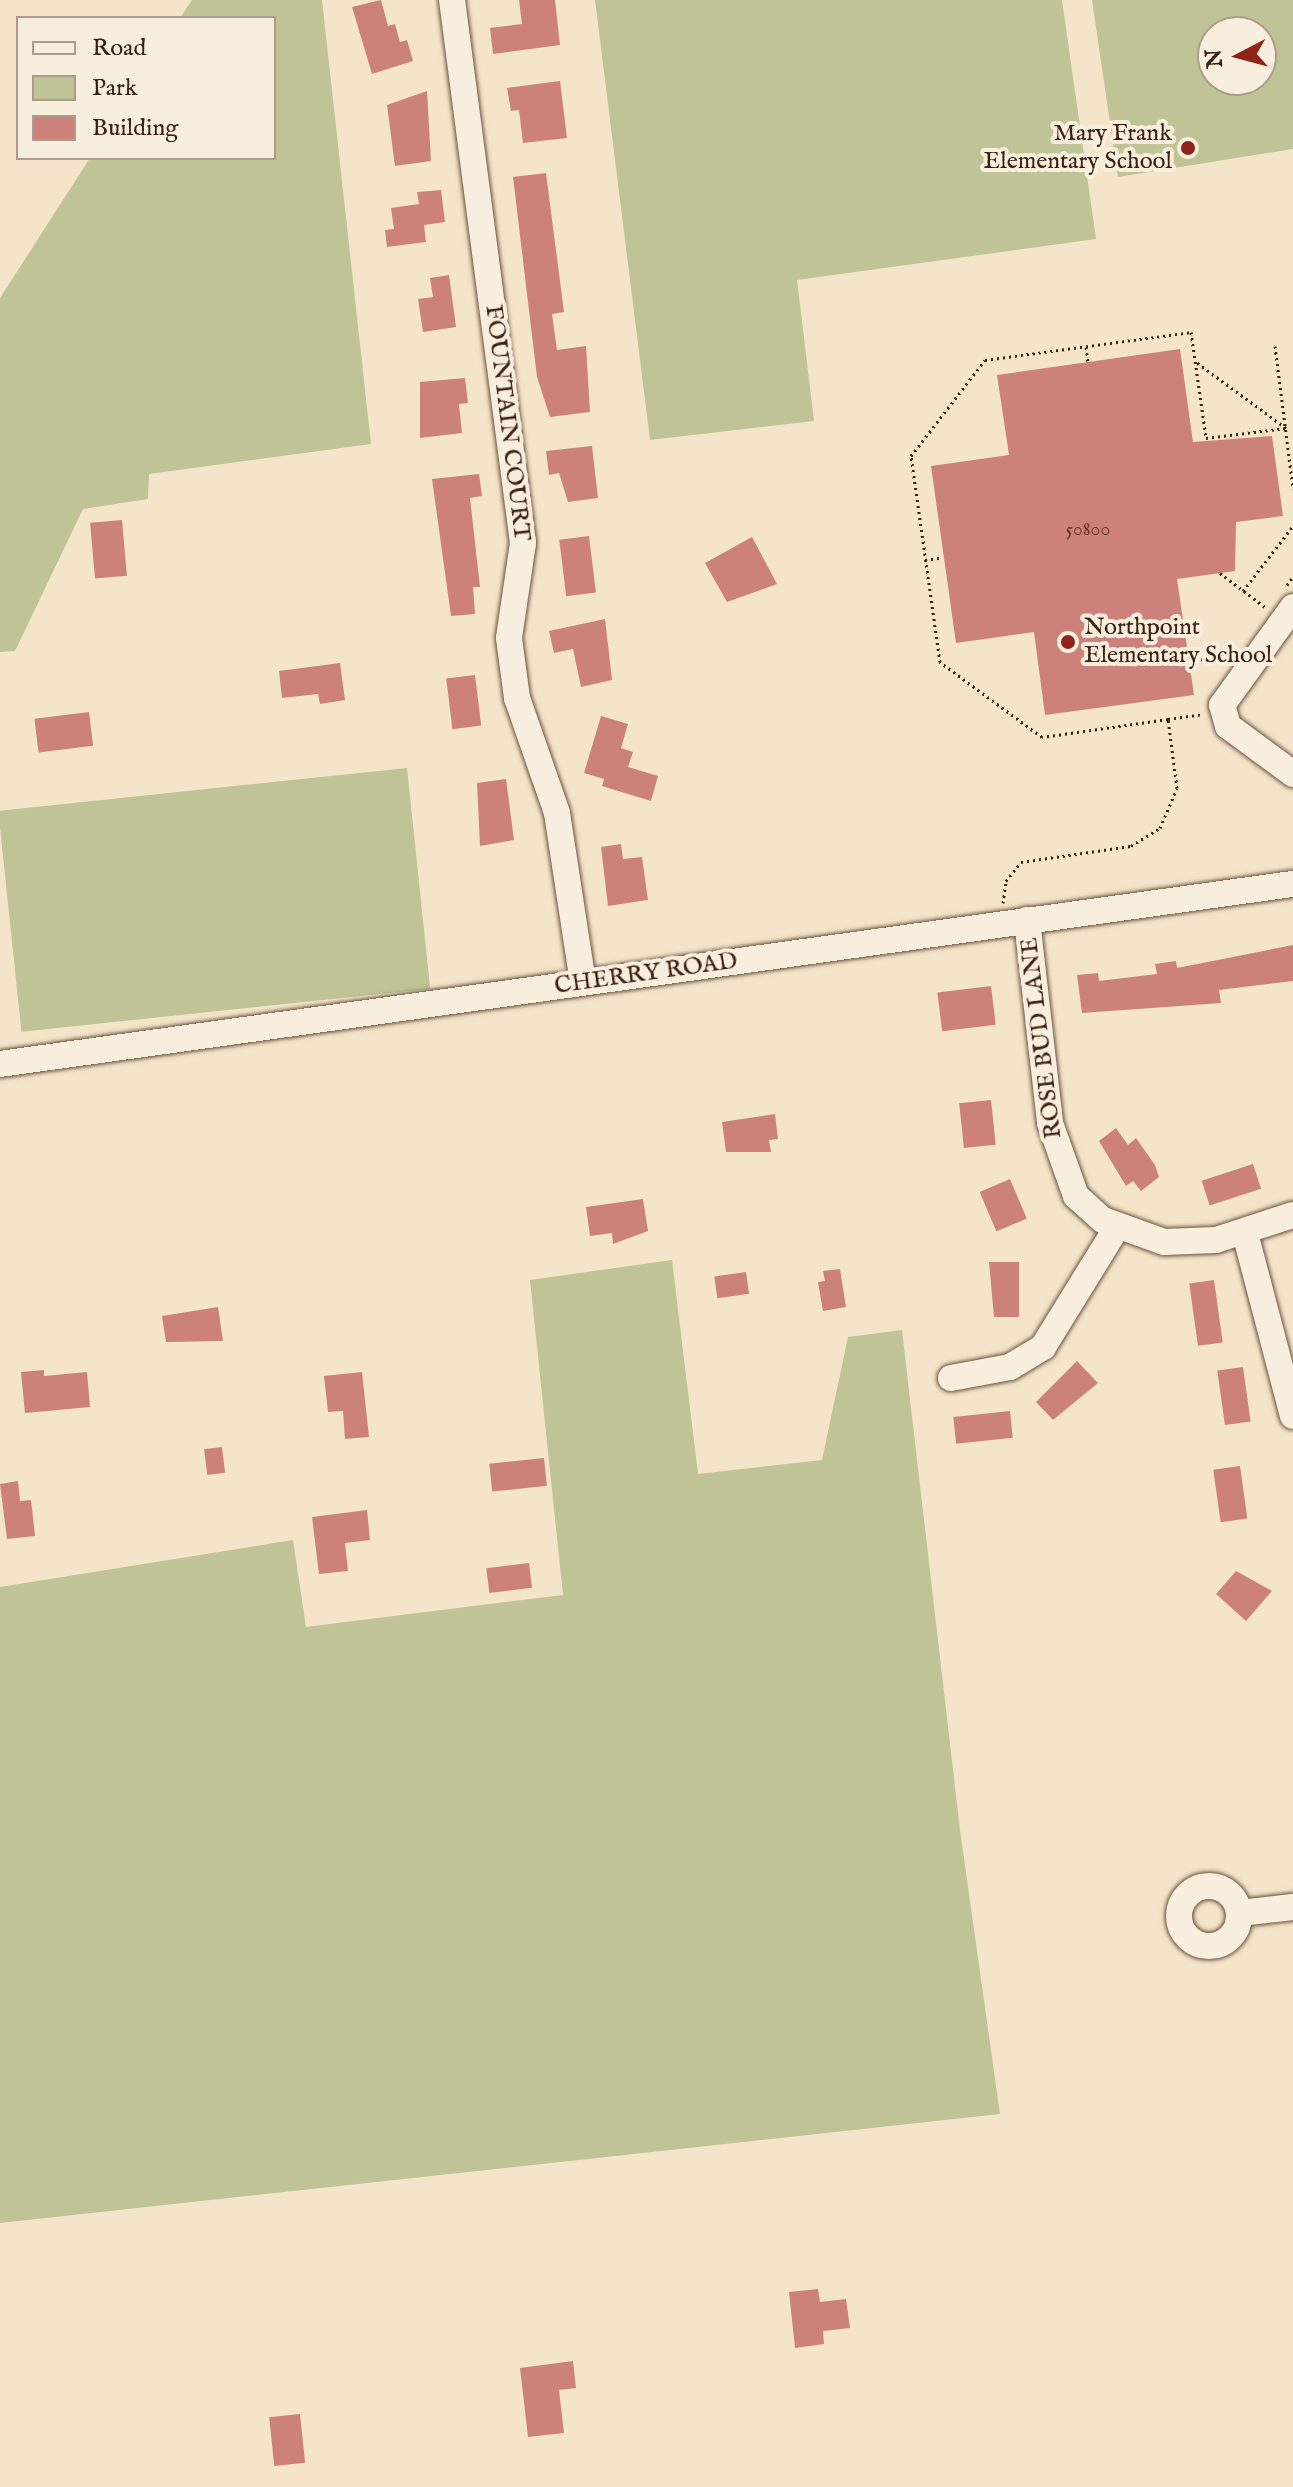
<!DOCTYPE html>
<style>
body{margin:0}
#map{position:relative;width:1293px;height:2487px;overflow:hidden;background:#f4e5ca;font-family:"IM FELL English",serif}
div>[style]{position:absolute}
.green>*{inset:0;background:#bfc395;transform-origin:0 0}
.building>*{inset:0;background:#cc827a;transform-origin:0 0}
.path>*{height:3px;margin-top:-1.5px;transform-origin:0;background:repeating-linear-gradient(90deg,#3d2110 0 2px,transparent 0 6px)}
.roads{filter:drop-shadow(0 0 2px #6b523e) drop-shadow(0 0 2px #6b523e)}
.minor>*{height:26px;margin:-13px;padding:0 13px;transform-origin:13px;border-radius:13px;background:#f8eedd}
.minor>.ring{margin:-13px;padding:0;box-sizing:content-box;background:none;border:26px solid #f8eedd;border-radius:50%}
.dots>*{width:22px;height:22px;translate:-50% -50%;box-sizing:border-box;border:4px solid #f8eedd;border-radius:50%}
span{translate:-50% -50%;white-space:nowrap;text-align:center;line-height:1.15;-webkit-text-stroke:8px #f8eedd;paint-order:stroke}
.number-label{font-size:20px;color:#61392a}
.number-label span{-webkit-text-stroke-width:0}
.poi-label{font-size:24px;color:#3d2110}
.right{translate:-100% -50%;text-align:right}
.left{translate:0 -50%;text-align:left}
.street-label{font-size:24px;color:#3d2110}
.legend{position:absolute;left:16px;top:16px;width:260px;height:144px;box-sizing:border-box;background:#f8eedd;border:2px solid #ad9c8b;margin:0;padding:10px 14px;list-style:none;font-size:24px;color:#3d2110}
.legend li{display:flex;align-items:center;gap:16px;height:40px}
.legend b{width:40px;border:2px solid #ad9c8b}
.north{position:absolute;left:1197px;top:16px;width:80px;height:80px;box-sizing:border-box;background:#f8eedd;border:2px solid #ad9c8b;border-radius:50%;rotate:264deg;font-size:22px;font-weight:700;line-height:32px;text-align:center;color:#3d2110}
.north::after{content:'';display:block;margin:auto;width:28px;height:36px;background:#8f2418;clip-path:polygon(50% 0,100% 100%,50% 72%,0 100%)}
</style>
<div id="map">
<div class="green">
<div style="clip-path:polygon(192px 0,322px 0,371px 444px,149px 474px,148px 499px,83px 509px,15px 651px,0 652px,0 298px,90px 158px,274px 158px,274px 18px,180px 18px)"></div>
<div style="clip-path:polygon(595px 0,1062px 0,1096px 239px,797px 280px,814px 421px,650px 440px)"></div>
<div style="clip-path:polygon(evenodd,1092px 0,1293px 0,1293px 149px,1118px 177px,1092px 0,1213px 32px,1261px 32px,1261px 80px,1213px 80px,1213px 32px)"></div>
<div style="left:407px;top:768px;width:222px;height:411px;rotate:84deg"></div>
<div style="clip-path:polygon(672px 1260px,698px 1474px,822px 1460px,848px 1337px,902px 1330px,960px 1830px,1000px 2114px,0 2223px,0 1587px,293px 1540px,306px 1627px,563px 1595px,530px 1280px)"></div>
</div>
<div class="building">
<div style="clip-path:polygon(381px 0,388px 26px,395px 24px,400px 42px,407px 40px,413px 61px,372px 74px,352px 7px)"></div>
<div style="clip-path:polygon(519px 0,555px 0,560px 45px,493px 54px,490px 28px,522px 24px)"></div>
<div style="clip-path:polygon(560px 81px,567px 138px,523px 143px,519px 110px,511px 111px,507px 88px)"></div>
<div style="clip-path:polygon(427px 91px,431px 161px,395px 166px,387px 105px)"></div>
<div style="clip-path:polygon(546px 173px,564px 312px,552px 314px,557px 350px,586px 346px,590px 412px,550px 417px,537px 377px,513px 177px)"></div>
<div style="clip-path:polygon(441px 190px,445px 222px,424px 225px,426px 242px,387px 247px,385px 230px,394px 229px,391px 208px,419px 204px,417px 192px)"></div>
<div style="clip-path:polygon(449px 275px,456px 327px,423px 332px,418px 299px,433px 297px,430px 278px)"></div>
<div style="clip-path:polygon(1180px 349px,1193px 442px,1272px 436px,1283px 516px,1236px 522px,1235px 571px,1177px 579px,1194px 695px,1045px 715px,1034px 632px,956px 643px,931px 466px,1009px 455px,997px 375px)"></div>
<div style="clip-path:polygon(465px 378px,468px 403px,459px 404px,462px 433px,420px 438px,420px 382px)"></div>
<div style="clip-path:polygon(592px 446px,598px 498px,568px 502px,559px 473px,549px 475px,546px 451px)"></div>
<div style="clip-path:polygon(479px 474px,482px 496px,470px 498px,480px 587px,473px 587px,475px 614px,451px 616px,432px 479px)"></div>
<div style="left:122px;top:520px;width:56px;height:32px;rotate:85deg"></div>
<div style="left:589px;top:536px;width:57px;height:30px;rotate:83deg"></div>
<div style="clip-path:polygon(752px 537px,777px 584px,727px 602px,705px 563px)"></div>
<div style="clip-path:polygon(605px 619px,612px 680px,581px 687px,573px 649px,554px 653px,549px 631px)"></div>
<div style="clip-path:polygon(340px 663px,345px 700px,320px 704px,318px 694px,282px 698px,279px 671px)"></div>
<div style="left:475px;top:675px;width:51px;height:29px;rotate:83deg"></div>
<div style="left:89px;top:712px;width:34px;height:55px;rotate:83deg"></div>
<div style="clip-path:polygon(601px 716px,628px 724px,621px 748px,633px 752px,628px 767px,658px 776px,651px 801px,602px 786px,604px 779px,584px 773px)"></div>
<div style="clip-path:polygon(506px 779px,514px 840px,480px 846px,477px 783px)"></div>
<div style="clip-path:polygon(621px 844px,623px 859px,642px 857px,648px 900px,608px 906px,601px 847px)"></div>
<div style="clip-path:polygon(1293px 945px,1293px 981px,1219px 990px,1221px 1003px,1082px 1013px,1077px 975px,1098px 973px,1099px 981px,1157px 974px,1155px 964px,1176px 961px,1177px 968px)"></div>
<div style="left:991px;top:986px;width:39px;height:54px;rotate:83deg"></div>
<div style="left:991px;top:1100px;width:45px;height:32px;rotate:84deg"></div>
<div style="clip-path:polygon(775px 1114px,778px 1139px,769px 1140px,771px 1152px,726px 1152px,722px 1122px)"></div>
<div style="clip-path:polygon(1116px 1128px,1128px 1145px,1136px 1138px,1155px 1165px,1159px 1177px,1141px 1191px,1133px 1181px,1126px 1186px,1099px 1141px)"></div>
<div style="left:1253px;top:1164px;width:26px;height:54px;rotate:72deg"></div>
<div style="left:1010px;top:1179px;width:43px;height:33px;rotate:67deg"></div>
<div style="clip-path:polygon(643px 1199px,648px 1231px,613px 1244px,612px 1233px,590px 1236px,586px 1207px)"></div>
<div style="clip-path:polygon(989px 1262px,1019px 1262px,1019px 1317px,994px 1317px)"></div>
<div style="clip-path:polygon(840px 1269px,846px 1307px,823px 1311px,818px 1282px,825px 1281px,823px 1271px)"></div>
<div style="left:746px;top:1272px;width:22px;height:32px;rotate:82deg"></div>
<div style="left:1214px;top:1280px;width:63px;height:25px;rotate:82deg"></div>
<div style="clip-path:polygon(218px 1307px,223px 1341px,166px 1342px,162px 1316px)"></div>
<div style="clip-path:polygon(1077px 1361px,1098px 1383px,1053px 1420px,1036px 1402px)"></div>
<div style="left:1243px;top:1367px;width:55px;height:26px;rotate:82deg"></div>
<div style="clip-path:polygon(44px 1370px,44px 1376px,87px 1372px,90px 1407px,25px 1413px,21px 1372px)"></div>
<div style="clip-path:polygon(362px 1372px,369px 1437px,345px 1439px,343px 1411px,328px 1412px,324px 1376px)"></div>
<div style="left:1010px;top:1411px;width:27px;height:57px;rotate:84deg"></div>
<div style="left:222px;top:1447px;width:26px;height:18px;rotate:83deg"></div>
<div style="left:544px;top:1458px;width:28px;height:55px;rotate:84deg"></div>
<div style="left:1240px;top:1466px;width:53px;height:27px;rotate:82deg"></div>
<div style="clip-path:polygon(18px 1481px,20px 1501px,31px 1500px,35px 1536px,7px 1539px,0 1484px)"></div>
<div style="clip-path:polygon(367px 1510px,370px 1540px,345px 1543px,348px 1571px,319px 1574px,312px 1517px)"></div>
<div style="left:529px;top:1563px;width:25px;height:43px;rotate:83deg"></div>
<div style="clip-path:polygon(1236px 1571px,1272px 1591px,1246px 1621px,1216px 1594px)"></div>
<div style="clip-path:polygon(818px 2289px,820px 2302px,846px 2299px,850px 2328px,823px 2331px,824px 2344px,795px 2348px,789px 2292px)"></div>
<div style="clip-path:polygon(573px 2361px,576px 2388px,559px 2390px,564px 2433px,528px 2437px,520px 2368px)"></div>
<div style="left:300px;top:2414px;width:49px;height:31px;rotate:84deg"></div>
</div>
<div class="path">
<div style="left:1275px;top:346px;width:144px;rotate:82.8deg"></div>
<div style="left:1086px;top:347px;width:15px;rotate:82deg"></div>
<div style="left:925px;top:560px;width:18px;rotate:-9deg"></div>
<div style="left:1220px;top:573px;width:56px;rotate:37.1deg"></div>
<div style="left:1287px;top:585px;width:10px;rotate:-53deg"></div>
<div style="left:1243px;top:591px;width:82px;rotate:-52.4deg"></div>
<div style="left:1189px;top:661px;width:40px;rotate:-7.1deg"></div>
<div style="left:1168px;top:719px;width:35px;rotate:-8deg"></div>
<div style="left:1003px;top:903px;width:22px;rotate:-82deg"></div>
<div style="left:1006px;top:881px;width:24px;rotate:-52deg"></div>
<div style="left:1021px;top:862px;width:111px;rotate:-8.3deg"></div>
<div style="left:1131px;top:846px;width:34px;rotate:-32deg"></div>
<div style="left:1160px;top:828px;width:43px;rotate:-67deg"></div>
<div style="left:1177px;top:788px;width:70px;rotate:-97.4deg"></div>
<div style="left:1168px;top:719px;width:127px;rotate:171.9deg"></div>
<div style="left:1042px;top:737px;width:127px;rotate:-143.7deg"></div>
<div style="left:940px;top:662px;width:208px;rotate:-98deg"></div>
<div style="left:911px;top:456px;width:121px;rotate:-52.4deg"></div>
<div style="left:985px;top:360px;width:208px;rotate:-7.7deg"></div>
<div style="left:1191px;top:332px;width:107px;rotate:81.9deg"></div>
<div style="left:1206px;top:438px;width:81px;rotate:-7.1deg"></div>
<div style="left:1286px;top:428px;width:112px;rotate:-143.7deg"></div>
</div>
<div class="roads">
<div class="minor">
<div style="left:452px;top:0;width:548px;rotate:82.55deg"></div>
<div style="left:523px;top:543px;width:96px;rotate:98.4deg"></div>
<div style="left:509px;top:638px;width:61px;rotate:82.4deg"></div>
<div style="left:517px;top:698px;width:122px;rotate:70.8deg"></div>
<div style="left:557px;top:813px;width:171px;rotate:81.3deg"></div>
<div style="left:1293px;top:607px;width:121px;rotate:125.9deg"></div>
<div style="left:1222px;top:705px;width:22px;rotate:74deg"></div>
<div style="left:1228px;top:726px;width:81px;rotate:36.4deg"></div>
<div style="left:1027px;top:920px;width:204px;rotate:83.5deg"></div>
<div style="left:1050px;top:1123px;width:77px;rotate:70.4deg"></div>
<div style="left:1076px;top:1196px;width:36px;rotate:42deg"></div>
<div style="left:1103px;top:1220px;width:65px;rotate:19.8deg"></div>
<div style="left:1164px;top:1242px;width:52px;rotate:-2.2deg"></div>
<div style="left:1216px;top:1240px;width:81px;rotate:-18deg"></div>
<div style="left:0;top:1064px;width:1305px;rotate:-7.93deg"></div>
<div style="left:1245px;top:1233px;width:189px;rotate:75.3deg"></div>
<div style="left:951px;top:1378px;width:60px;rotate:-10.6deg"></div>
<div style="left:1010px;top:1367px;width:39px;rotate:-31deg"></div>
<div style="left:1043px;top:1347px;width:141px;rotate:-58.3deg"></div>
<div class="ring" style="left:1179px;top:1886px;width:34px;height:34px"></div>
<div style="left:1240px;top:1913px;width:53px;rotate:-6.5deg"></div>
</div>
</div>
<div class="dots">
<div style="left:1188px;top:148px;background:#8f2418"></div>
<div style="left:1068px;top:642px;background:#8f2418"></div>
</div>
<div class="number-label">
<span style="left:1088px;top:529px">50800</span>
</div>
<div class="poi-label">
<span class="right" style="left:1172px;top:148px">Mary Frank<br>Elementary School</span>
<span class="left" style="left:1084px;top:642px">Northpoint<br>Elementary School</span>
</div>
<div class="street-label">
<span style="left:507px;top:423px;rotate:83deg">FOUNTAIN COURT</span>
<span style="left:646px;top:974px;rotate:-8deg">CHERRY ROAD</span>
<span style="left:1042px;top:1038px;rotate:-97deg">ROSE BUD LANE</span>
</div>
<ul class="legend">
<li><b style="height:10px;background:#f8eedd"></b>Road</li>
<li><b style="height:22px;background:#bfc395"></b>Park</li>
<li><b style="height:22px;background:#cc827a"></b>Building</li>
</ul>
<div class="north">N</div>
</div>
